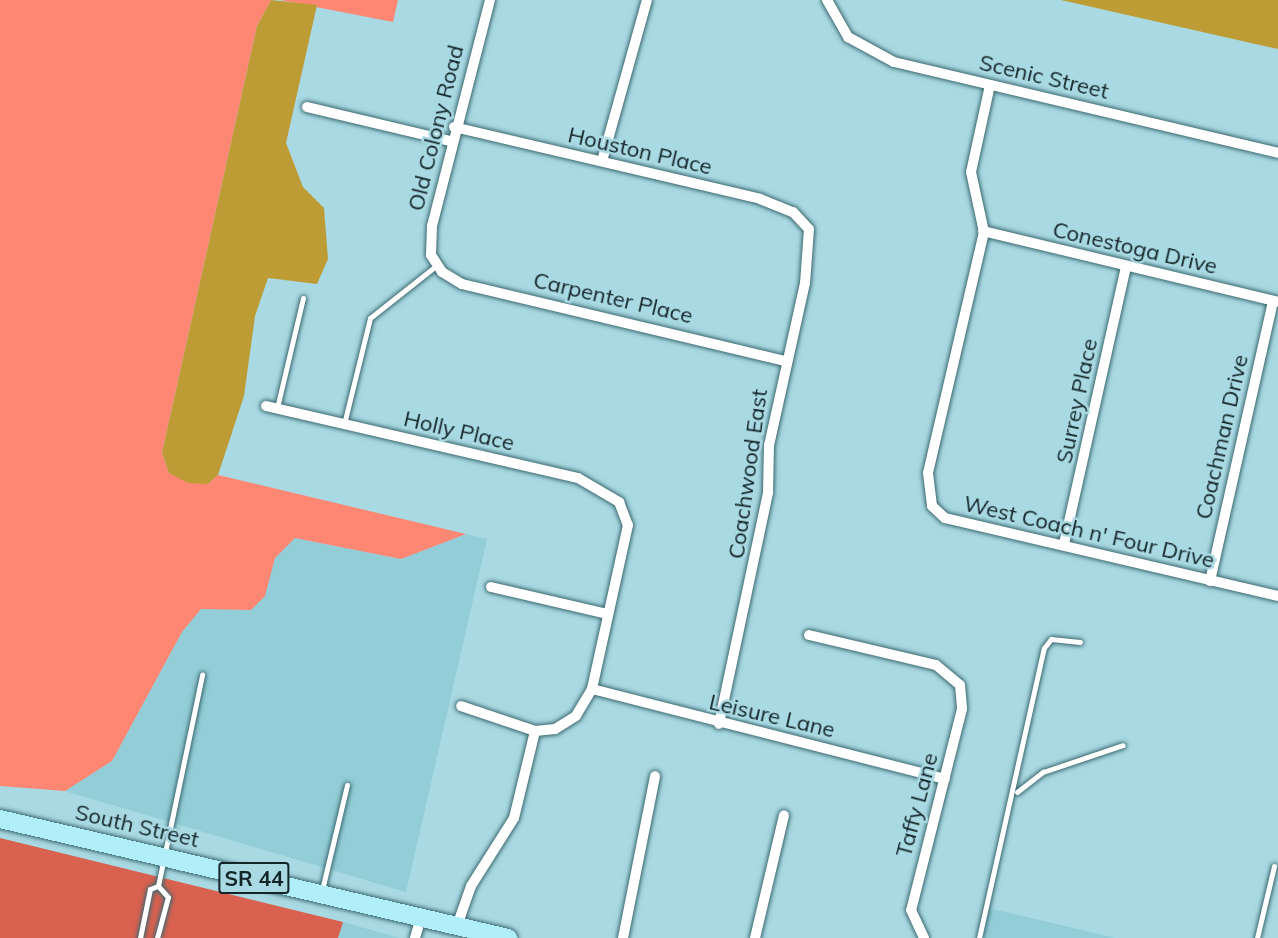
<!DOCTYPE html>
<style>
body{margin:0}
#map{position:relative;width:1278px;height:938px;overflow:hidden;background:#a9d9e2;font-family:Mulish,sans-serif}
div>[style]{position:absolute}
.built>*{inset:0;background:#93cdd7}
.green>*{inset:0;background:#fd8773}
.forest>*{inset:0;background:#d9614f}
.water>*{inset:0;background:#bd9c35}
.roads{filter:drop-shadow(0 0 2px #3c6971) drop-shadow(0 0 2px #3c6971)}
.service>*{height:5px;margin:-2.5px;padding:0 2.5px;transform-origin:2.5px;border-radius:2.5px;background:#fff}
.minor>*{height:10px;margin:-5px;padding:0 5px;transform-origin:5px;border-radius:5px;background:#fff}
.primary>*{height:18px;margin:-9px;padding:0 9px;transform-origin:9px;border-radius:9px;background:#b0eef9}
span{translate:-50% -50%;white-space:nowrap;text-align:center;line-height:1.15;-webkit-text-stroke:5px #a9d9e2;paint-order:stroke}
.shield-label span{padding:2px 4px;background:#a9d9e2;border:2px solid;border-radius:4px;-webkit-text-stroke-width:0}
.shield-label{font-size:21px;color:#122528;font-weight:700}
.street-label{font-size:22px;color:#122528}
</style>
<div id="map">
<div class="built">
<div style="clip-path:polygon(466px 534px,487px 539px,406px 892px,65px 791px,112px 761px,182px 632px,201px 609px,251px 610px,275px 558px,295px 538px,401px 559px)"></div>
<div style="clip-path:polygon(988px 908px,1116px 938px,981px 938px)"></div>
<div style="clip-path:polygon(343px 922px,400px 938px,338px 938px)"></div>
</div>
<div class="green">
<div style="clip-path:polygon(0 0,271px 0,257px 26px,162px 453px,169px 473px,208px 484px,218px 475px,466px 534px,401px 559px,295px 538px,275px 558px,265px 596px,251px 610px,201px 609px,182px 632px,112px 761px,65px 791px,0 786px)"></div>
<div style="clip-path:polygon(280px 0,398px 0,393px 22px)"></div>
</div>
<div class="forest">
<div style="clip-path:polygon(0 838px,343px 922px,338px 938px,0 938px)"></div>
</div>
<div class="water">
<div style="clip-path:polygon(271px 0,317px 5px,286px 143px,303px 187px,324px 208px,328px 259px,317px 284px,268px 278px,255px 316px,244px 396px,218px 475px,208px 484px,188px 483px,169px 473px,162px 453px,257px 26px)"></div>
<div style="clip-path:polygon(1061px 0,1278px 0,1278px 49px)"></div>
</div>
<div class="roads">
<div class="service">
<div style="left:277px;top:408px;width:113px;rotate:-76.7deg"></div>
<div style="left:344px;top:424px;width:109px;rotate:-76.2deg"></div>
<div style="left:370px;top:318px;width:85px;rotate:-38.3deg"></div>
<div style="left:1017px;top:792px;width:33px;rotate:-38deg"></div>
<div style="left:1043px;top:772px;width:84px;rotate:-18.6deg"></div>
<div style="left:158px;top:886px;width:216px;rotate:-78.2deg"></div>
<div style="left:322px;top:890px;width:108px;rotate:-76.6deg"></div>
<div style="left:140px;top:938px;width:50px;rotate:-78.5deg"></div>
<div style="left:150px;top:889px;width:9px;rotate:-21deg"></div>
<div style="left:157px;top:938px;width:42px;rotate:-75deg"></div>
<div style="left:168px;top:897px;width:15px;rotate:-132deg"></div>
<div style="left:979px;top:938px;width:297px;rotate:-77.4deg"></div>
<div style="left:1044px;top:648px;width:11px;rotate:-52deg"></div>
<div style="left:1051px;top:639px;width:29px;rotate:6deg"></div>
<div style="left:1257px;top:938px;width:74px;rotate:-76.7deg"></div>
</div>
<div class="minor">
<div style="left:490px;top:0;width:233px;rotate:104.4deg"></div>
<div style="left:432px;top:226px;width:29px;rotate:92deg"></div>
<div style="left:431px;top:255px;width:20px;rotate:57deg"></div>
<div style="left:442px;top:272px;width:23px;rotate:31deg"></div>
<div style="left:462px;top:284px;width:333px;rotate:13.4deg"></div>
<div style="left:827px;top:0;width:43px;rotate:60.4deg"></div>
<div style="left:848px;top:37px;width:52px;rotate:28.5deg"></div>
<div style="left:894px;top:62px;width:395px;rotate:13.3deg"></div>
<div style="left:990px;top:85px;width:89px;rotate:102.3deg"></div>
<div style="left:971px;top:172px;width:61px;rotate:77.8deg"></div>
<div style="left:984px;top:232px;width:247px;rotate:103.1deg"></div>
<div style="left:928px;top:473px;width:33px;rotate:83deg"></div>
<div style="left:932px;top:506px;width:18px;rotate:43deg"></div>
<div style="left:945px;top:518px;width:342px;rotate:13.2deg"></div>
<div style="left:307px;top:107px;width:147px;rotate:13.4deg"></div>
<div style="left:454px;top:127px;width:314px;rotate:13.2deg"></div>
<div style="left:760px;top:199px;width:35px;rotate:22deg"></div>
<div style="left:793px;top:212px;width:23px;rotate:47deg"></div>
<div style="left:809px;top:229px;width:54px;rotate:94.2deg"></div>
<div style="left:805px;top:283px;width:166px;rotate:102.5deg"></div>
<div style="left:769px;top:445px;width:48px;rotate:91.2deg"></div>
<div style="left:768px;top:493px;width:236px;rotate:102deg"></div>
<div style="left:602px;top:161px;width:167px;rotate:-74.4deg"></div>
<div style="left:983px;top:231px;width:303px;rotate:13.5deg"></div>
<div style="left:266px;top:406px;width:320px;rotate:13deg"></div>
<div style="left:578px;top:478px;width:48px;rotate:30.3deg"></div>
<div style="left:619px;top:502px;width:25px;rotate:69deg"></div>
<div style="left:628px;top:525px;width:168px;rotate:102.4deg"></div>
<div style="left:592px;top:689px;width:31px;rotate:121deg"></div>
<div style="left:576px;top:716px;width:25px;rotate:148deg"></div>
<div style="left:555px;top:729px;width:20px;rotate:174deg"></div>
<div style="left:535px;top:731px;width:78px;rotate:-161.3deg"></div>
<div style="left:1064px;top:544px;width:285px;rotate:-77.4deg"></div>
<div style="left:1210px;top:581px;width:287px;rotate:-77.3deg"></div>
<div style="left:491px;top:587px;width:119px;rotate:13.1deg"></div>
<div style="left:809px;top:635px;width:130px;rotate:13.3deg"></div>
<div style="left:936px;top:665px;width:31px;rotate:40deg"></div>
<div style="left:960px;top:685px;width:24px;rotate:85deg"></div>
<div style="left:962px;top:709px;width:207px;rotate:104.2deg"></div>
<div style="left:911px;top:910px;width:31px;rotate:65deg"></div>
<div style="left:592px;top:689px;width:364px;rotate:14.3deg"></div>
<div style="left:457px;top:926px;width:42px;rotate:-70.7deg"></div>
<div style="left:471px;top:886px;width:80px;rotate:-57.7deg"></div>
<div style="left:514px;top:818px;width:89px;rotate:-76.4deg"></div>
<div style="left:415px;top:938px;width:22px;rotate:-74deg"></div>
<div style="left:623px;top:938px;width:165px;rotate:-78.8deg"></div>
<div style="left:755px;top:938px;width:126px;rotate:-76.7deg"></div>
</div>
<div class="primary">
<div style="left:0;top:819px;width:522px;rotate:13.18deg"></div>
</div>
</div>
<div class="shield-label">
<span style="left:254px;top:878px">SR 44</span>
</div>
<div class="street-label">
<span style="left:1044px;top:77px;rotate:13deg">Scenic Street</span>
<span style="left:436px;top:128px;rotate:-76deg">Old Colony Road</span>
<span style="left:640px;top:151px;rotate:13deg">Houston Place</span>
<span style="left:1135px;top:248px;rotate:13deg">Conestoga Drive</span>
<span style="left:613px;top:298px;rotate:13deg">Carpenter Place</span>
<span style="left:1077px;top:401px;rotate:-78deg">Surrey Place</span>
<span style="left:459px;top:431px;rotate:13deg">Holly Place</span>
<span style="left:1222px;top:437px;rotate:-77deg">Coachman Drive</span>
<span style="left:748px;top:474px;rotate:-82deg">Coachwood East</span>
<span style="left:1089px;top:532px;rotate:13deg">West Coach n' Four Drive</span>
<span style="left:772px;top:716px;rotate:13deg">Leisure Lane</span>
<span style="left:917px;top:805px;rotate:-75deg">Taffy Lane</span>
<span style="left:137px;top:826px;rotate:13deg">South Street</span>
</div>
</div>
